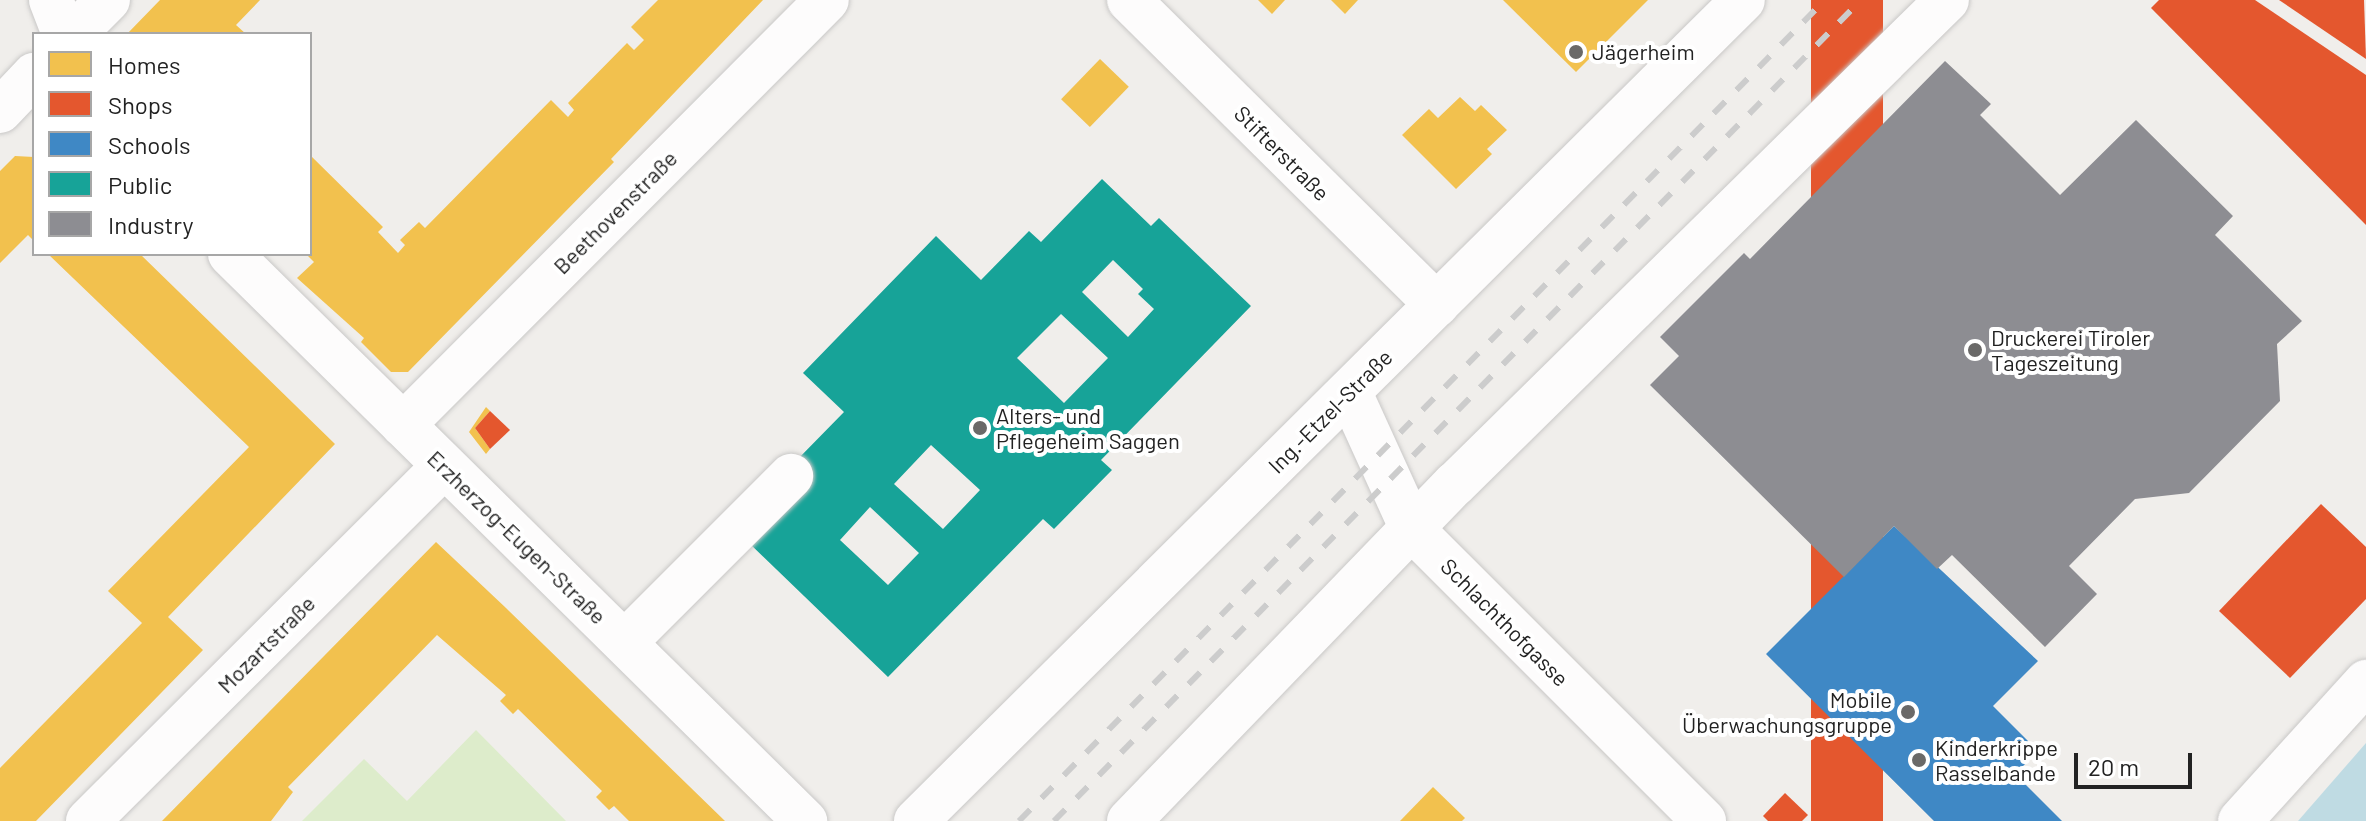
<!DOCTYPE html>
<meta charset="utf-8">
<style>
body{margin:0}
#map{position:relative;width:2366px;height:821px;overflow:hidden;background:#f0eeeb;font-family:Barlow,sans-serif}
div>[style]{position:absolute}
.grass>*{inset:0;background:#ddeccb}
.water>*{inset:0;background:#bfdbe3}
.homes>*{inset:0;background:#f2c14e;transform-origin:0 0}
.shops>*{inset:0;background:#e4572e;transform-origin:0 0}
.schools>*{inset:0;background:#3f88c5}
.public>*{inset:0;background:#17a398}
.industry>*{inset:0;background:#8d8d92}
.roads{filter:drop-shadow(0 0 2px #c9c8c7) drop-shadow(0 0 2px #c9c8c7)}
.minor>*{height:44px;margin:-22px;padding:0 22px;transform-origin:22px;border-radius:22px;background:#fdfcfc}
.rail>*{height:6px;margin-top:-3px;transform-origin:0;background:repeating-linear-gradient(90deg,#ccc 0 16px,transparent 0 32px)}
.dots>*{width:22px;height:22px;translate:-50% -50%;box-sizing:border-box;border:4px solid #fff;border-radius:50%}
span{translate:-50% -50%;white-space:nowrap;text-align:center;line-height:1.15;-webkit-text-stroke:8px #fff;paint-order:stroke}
.poi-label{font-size:22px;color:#222}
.left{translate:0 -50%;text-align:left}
.right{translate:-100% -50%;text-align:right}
.street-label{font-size:22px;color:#222}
.legend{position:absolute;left:32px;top:32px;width:280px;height:224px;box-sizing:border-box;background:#fff;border:2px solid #a7a7a7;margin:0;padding:10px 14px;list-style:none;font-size:24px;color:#222}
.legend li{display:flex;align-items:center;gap:16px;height:40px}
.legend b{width:40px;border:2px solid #a7a7a7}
.scale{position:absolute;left:2074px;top:753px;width:118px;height:36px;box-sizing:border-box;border:4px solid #222;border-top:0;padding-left:10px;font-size:24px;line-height:28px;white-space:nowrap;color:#222;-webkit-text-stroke:6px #fff;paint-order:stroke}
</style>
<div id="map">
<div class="grass">
<div style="clip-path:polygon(476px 730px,566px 821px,302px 821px,364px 759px,407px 801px)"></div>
</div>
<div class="water">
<div style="clip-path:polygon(2366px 743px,2366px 821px,2298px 821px)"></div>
</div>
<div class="homes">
<div style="clip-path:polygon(160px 0,260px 0,236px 25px,246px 34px,127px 34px)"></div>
<div style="clip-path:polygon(658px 0,763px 0,611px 159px,614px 162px,408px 372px,391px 372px,361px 342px,364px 338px,297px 278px,314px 262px,306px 254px,310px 254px,310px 155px,383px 227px,378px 232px,398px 253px,405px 245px,400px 240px,419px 222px,425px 228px,551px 100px,568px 117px,574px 110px,568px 103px,627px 43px,634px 50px,644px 40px,631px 27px)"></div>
<div style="clip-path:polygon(1258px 0,1285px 0,1272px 14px)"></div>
<div style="clip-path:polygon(1331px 0,1358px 0,1345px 14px)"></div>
<div style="clip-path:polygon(1503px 0,1648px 0,1576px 72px)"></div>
<div style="left:1100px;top:59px;width:40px;height:56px;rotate:44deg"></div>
<div style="clip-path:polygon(1460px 97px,1475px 111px,1481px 105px,1507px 130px,1487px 149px,1492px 154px,1456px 189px,1402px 135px,1429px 109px,1438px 118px)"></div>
<div style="clip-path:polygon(15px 156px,34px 157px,34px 241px,28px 235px,0 263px,0 171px)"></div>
<div style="clip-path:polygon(48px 254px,140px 254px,335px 444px,168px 617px,203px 650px,36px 821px,0 821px,0 768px,142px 623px,108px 591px,249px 447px)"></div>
<div style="clip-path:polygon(486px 407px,490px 411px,475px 428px,490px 449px,486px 454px,469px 432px)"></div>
<div style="clip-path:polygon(436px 542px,506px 608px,725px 821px,629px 821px,614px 806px,609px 810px,596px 797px,602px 791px,518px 709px,513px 714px,500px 701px,506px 695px,437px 635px,288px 787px,293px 792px,271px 821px,162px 821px)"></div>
<div style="clip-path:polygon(1433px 787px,1465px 818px,1462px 821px,1400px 821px)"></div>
</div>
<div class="shops">
<div style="left:1811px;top:0;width:72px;height:1153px"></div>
<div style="clip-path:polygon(2159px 0,2255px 0,2366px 75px,2366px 225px,2151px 8px)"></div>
<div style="clip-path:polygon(2279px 0,2364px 0,2366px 59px)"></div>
<div style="clip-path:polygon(490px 411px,510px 430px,490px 449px,475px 428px)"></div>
<div style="clip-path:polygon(2321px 504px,2366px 547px,2366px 599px,2290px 678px,2219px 611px)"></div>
<div style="clip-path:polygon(1785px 793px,1808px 815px,1802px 821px,1768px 821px,1763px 816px)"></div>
</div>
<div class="schools">
<div style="clip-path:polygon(1894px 526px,2038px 661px,1993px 706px,2038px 751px,2015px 774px,2062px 821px,1934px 821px,1766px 654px)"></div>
</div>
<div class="public">
<div style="clip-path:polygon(evenodd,1102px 179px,1151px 226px,1159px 218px,1251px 306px,1101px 460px,1112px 470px,1054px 529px,1043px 519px,888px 677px,748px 542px,795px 462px,844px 412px,803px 373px,936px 236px,981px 280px,1029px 231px,1041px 242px,1102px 179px,1113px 260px,1143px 289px,1138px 294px,1154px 309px,1128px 337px,1082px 292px,1113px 260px,1102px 179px,1061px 314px,1108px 358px,1064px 403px,1017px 358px,1061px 314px,1102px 179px,931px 445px,980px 490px,943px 529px,894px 484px,931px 445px,1102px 179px,870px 507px,919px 553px,888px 585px,840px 540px,870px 507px)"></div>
</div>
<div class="industry">
<div style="clip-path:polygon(1945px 61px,1991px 104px,1980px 115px,2060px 195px,2136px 120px,2233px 216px,2215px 235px,2302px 321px,2277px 344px,2280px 401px,2189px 493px,2135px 499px,2069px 566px,2097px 594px,2045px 647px,1952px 555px,1937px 569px,1894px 526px,1844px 577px,1650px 385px,1679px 356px,1660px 337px,1744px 253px,1750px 259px)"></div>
</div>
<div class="roads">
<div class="minor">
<div style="left:51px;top:0;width:36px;rotate:69deg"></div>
<div style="left:1129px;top:0;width:433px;rotate:44.7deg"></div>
<div style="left:74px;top:34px;width:48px;rotate:-45deg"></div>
<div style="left:0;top:111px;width:50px;rotate:-46.6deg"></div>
<div style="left:230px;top:254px;width:808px;rotate:44.6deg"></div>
<div style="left:1350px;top:393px;width:149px;rotate:65.5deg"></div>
<div style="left:1412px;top:529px;width:413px;rotate:45deg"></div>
<div style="left:403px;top:425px;width:600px;rotate:-45.07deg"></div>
<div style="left:625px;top:642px;width:235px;rotate:-45deg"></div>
<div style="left:88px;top:821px;width:503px;rotate:-44.92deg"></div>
<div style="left:916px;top:821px;width:1165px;rotate:-44.79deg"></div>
<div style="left:1129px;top:821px;width:469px;rotate:-46deg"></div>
<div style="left:1455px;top:484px;width:690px;rotate:-44.53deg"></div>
<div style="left:2240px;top:821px;width:188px;rotate:-47.8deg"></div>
</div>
</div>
<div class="rail">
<div style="left:1019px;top:821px;width:1151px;rotate:-45.53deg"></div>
<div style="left:1054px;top:821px;width:1151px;rotate:-45.49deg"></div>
</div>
<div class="dots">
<div style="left:1576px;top:52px;background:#6a6968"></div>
<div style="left:1975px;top:350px;background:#6a6968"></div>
<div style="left:980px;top:428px;background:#6a6968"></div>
<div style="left:1908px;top:712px;background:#6a6968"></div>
<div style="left:1919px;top:760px;background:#6a6968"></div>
</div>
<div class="poi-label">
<span class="left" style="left:1592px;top:52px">Jägerheim</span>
<span class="left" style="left:1991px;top:350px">Druckerei Tiroler<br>Tageszeitung</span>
<span class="left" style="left:996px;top:428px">Alters- und<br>Pflegeheim Saggen</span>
<span class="right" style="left:1892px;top:712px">Mobile<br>Überwachungsgruppe</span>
<span class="left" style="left:1935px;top:760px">Kinderkrippe<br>Rasselbande</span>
</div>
<div class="street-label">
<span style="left:1282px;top:153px;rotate:45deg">Stifterstraße</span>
<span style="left:615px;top:212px;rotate:-45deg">Beethovenstraße</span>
<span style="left:1330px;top:411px;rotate:-45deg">Ing.-Etzel-Straße</span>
<span style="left:517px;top:537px;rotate:44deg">Erzherzog-Eugen-Straße</span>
<span style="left:1505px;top:622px;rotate:45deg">Schlachthofgasse</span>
<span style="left:266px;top:644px;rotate:-45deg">Mozartstraße</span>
</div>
<ul class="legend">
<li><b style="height:22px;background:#f2c14e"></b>Homes</li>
<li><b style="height:22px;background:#e4572e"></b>Shops</li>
<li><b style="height:22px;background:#3f88c5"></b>Schools</li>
<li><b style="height:22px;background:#17a398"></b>Public</li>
<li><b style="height:22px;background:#8d8d92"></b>Industry</li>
</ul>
<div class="scale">20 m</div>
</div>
